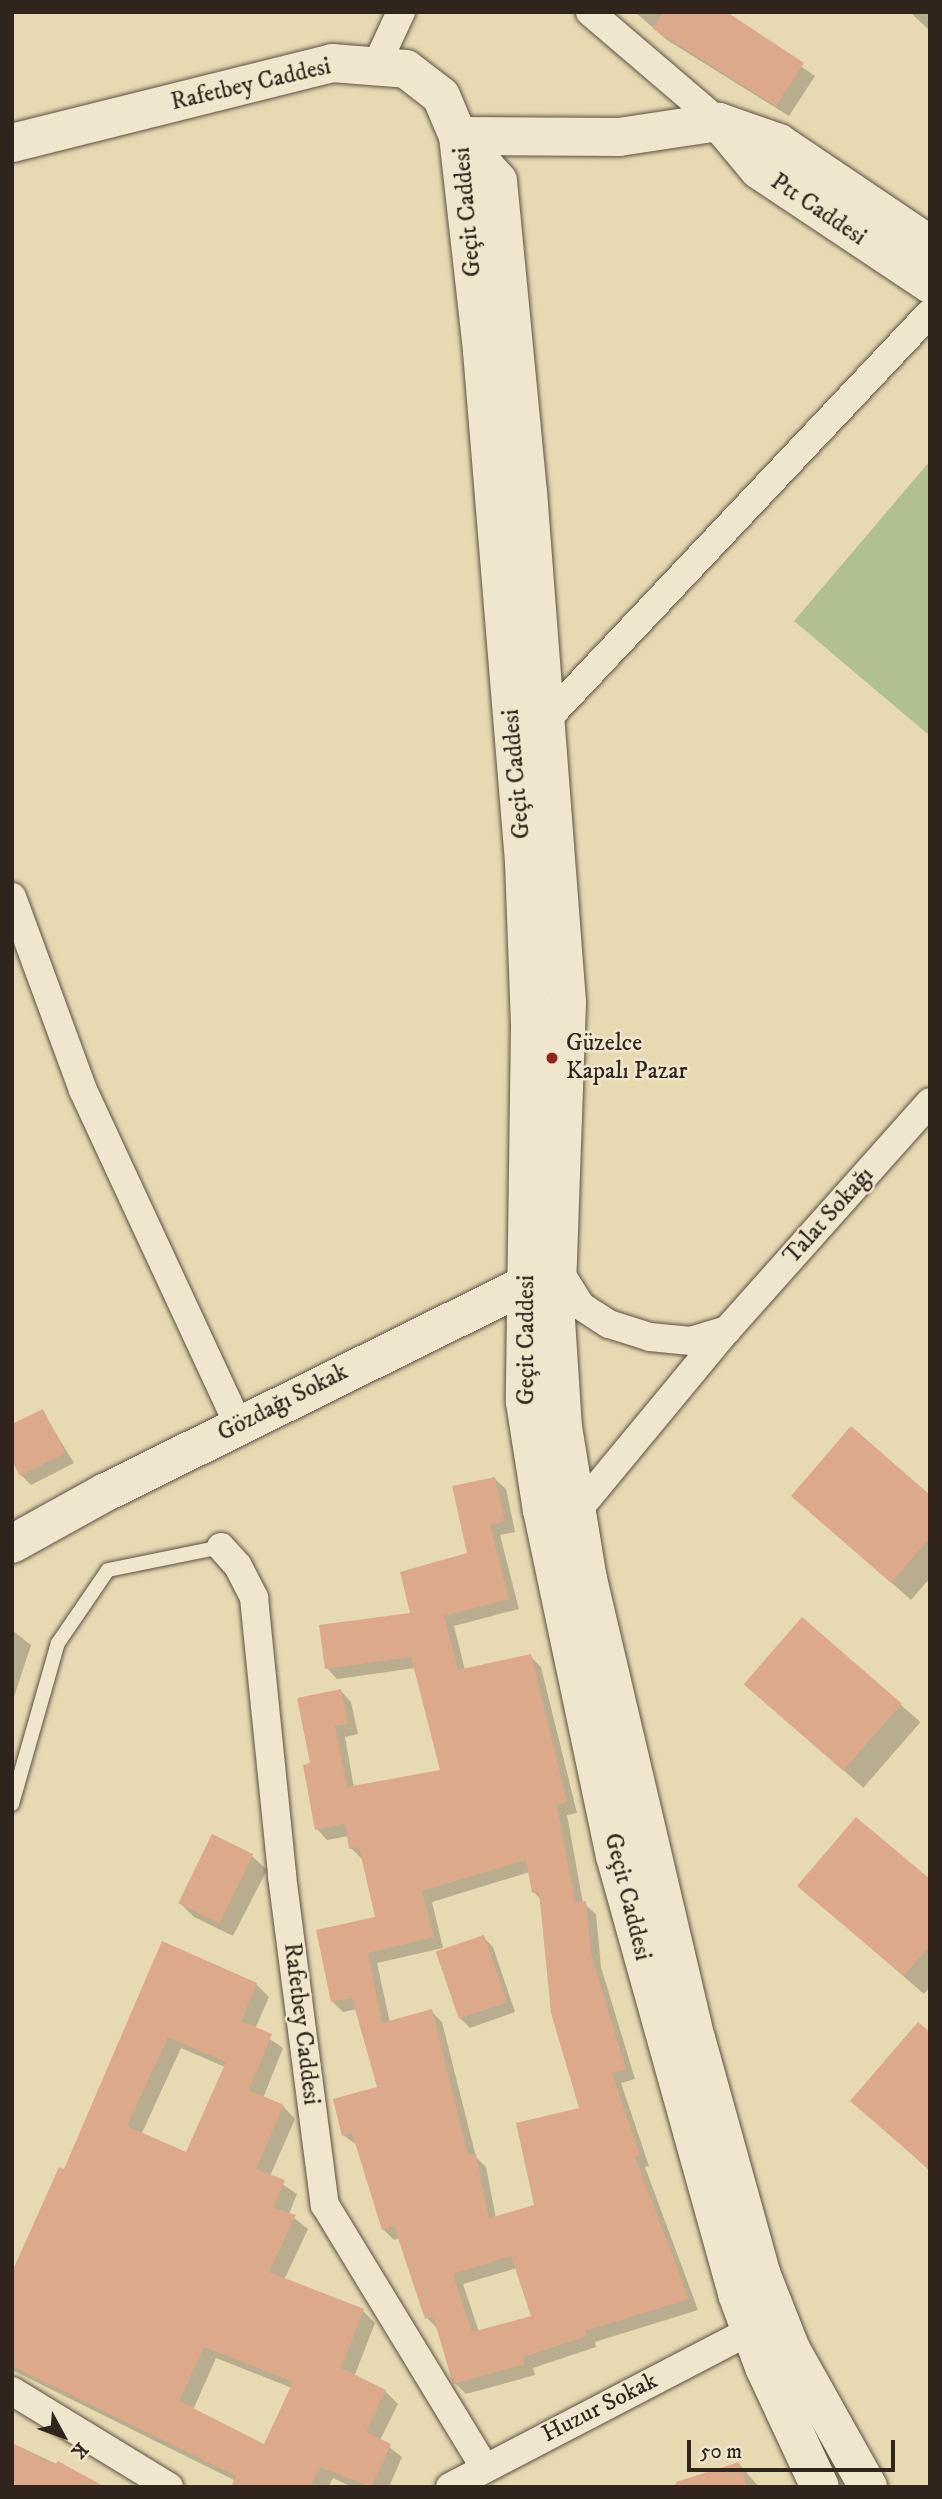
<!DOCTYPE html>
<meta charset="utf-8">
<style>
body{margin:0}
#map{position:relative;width:942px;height:2499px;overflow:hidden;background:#e7d9b2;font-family:"IM FELL DW Pica",serif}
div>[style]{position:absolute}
.green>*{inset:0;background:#b0c090}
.shadow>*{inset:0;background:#0003;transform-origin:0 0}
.building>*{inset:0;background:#dda98b;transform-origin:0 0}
.roads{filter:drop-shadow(0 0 2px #5e5142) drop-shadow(0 0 2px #5e5142)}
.lane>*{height:14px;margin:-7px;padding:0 7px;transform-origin:7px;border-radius:7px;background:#efe6cd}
.street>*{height:28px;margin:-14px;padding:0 14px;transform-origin:14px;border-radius:14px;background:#efe6cd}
.secondary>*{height:38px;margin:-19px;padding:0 19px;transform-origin:19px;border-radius:19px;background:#efe6cd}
.dots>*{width:19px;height:19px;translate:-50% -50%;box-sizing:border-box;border:4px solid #efe6cd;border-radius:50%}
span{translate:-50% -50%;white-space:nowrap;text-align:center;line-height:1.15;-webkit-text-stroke:5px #efe6cd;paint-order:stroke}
.street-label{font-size:24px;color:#31241c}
.poi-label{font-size:24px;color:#31241c}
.left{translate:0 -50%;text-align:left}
.frame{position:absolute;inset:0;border:14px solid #31241c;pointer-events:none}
.north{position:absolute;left:28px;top:2401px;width:70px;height:70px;-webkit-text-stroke:5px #efe6cd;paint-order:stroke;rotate:131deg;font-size:19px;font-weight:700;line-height:28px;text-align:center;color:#31241c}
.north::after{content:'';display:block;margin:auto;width:24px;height:32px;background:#31241c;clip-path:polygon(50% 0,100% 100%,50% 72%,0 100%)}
.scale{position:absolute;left:687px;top:2440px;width:208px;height:32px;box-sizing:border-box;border:4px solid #31241c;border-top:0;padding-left:9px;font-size:21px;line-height:24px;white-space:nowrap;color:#31241c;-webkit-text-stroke:5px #efe6cd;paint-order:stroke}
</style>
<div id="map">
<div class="green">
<div style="clip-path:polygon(930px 461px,930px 736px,794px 621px)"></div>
</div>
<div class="shadow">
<div style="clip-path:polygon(635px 12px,731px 12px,729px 16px,815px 76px,789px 116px,667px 40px)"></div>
<div style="clip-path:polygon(910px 12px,930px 12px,930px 31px)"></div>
<div style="clip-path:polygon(42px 1411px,74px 1463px,31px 1485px,21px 1475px)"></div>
<div style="clip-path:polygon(evenodd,495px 1479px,506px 1489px,515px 1532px,500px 1535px,519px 1609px,454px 1626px,465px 1670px,530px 1656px,541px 1667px,577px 1813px,567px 1815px,583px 1903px,596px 1914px,601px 1967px,635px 2079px,621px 2083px,649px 2166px,645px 2167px,698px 2310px,595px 2342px,596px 2347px,533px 2368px,535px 2375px,466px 2394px,455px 2383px,438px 2329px,427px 2318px,400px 2238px,394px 2240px,383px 2229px,357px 2145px,343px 2135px,379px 2089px,357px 2009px,343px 2012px,332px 2001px,377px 1919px,362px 1859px,351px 1848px,349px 1836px,327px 1840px,317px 1829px,341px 1691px,351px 1702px,358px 1734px,345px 1737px,354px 1788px,442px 1771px,415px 1668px,337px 1679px,327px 1668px,412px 1615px,469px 1555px,495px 1479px,530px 1872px,534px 1892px,541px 1900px,581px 2109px,536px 2206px,496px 2218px,486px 2167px,476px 2157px,442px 2022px,431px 2011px,390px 2023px,377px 1963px,443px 1948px,432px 1902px,530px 1872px,495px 1479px,517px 2268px,533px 2317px,479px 2332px,463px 2284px,517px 2268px)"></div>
<div style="clip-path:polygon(793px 1495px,930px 1497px,930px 1578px,911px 1600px)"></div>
<div style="left:802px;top:1619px;width:157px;height:87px;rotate:41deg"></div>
<div style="clip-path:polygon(12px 1630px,31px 1645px,12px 1703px)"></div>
<div style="clip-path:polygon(252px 1856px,267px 1870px,233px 1936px,194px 1917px,179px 1902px)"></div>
<div style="clip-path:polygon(930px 1881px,930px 1987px,924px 1994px,799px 1886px)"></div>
<div style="clip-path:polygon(483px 1937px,493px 1947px,515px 2012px,470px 2028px,460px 2018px)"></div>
<div style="clip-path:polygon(evenodd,163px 1943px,256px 1984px,269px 1997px,255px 2029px,283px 2048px,263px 2098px,283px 2106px,295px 2119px,270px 2176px,297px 2194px,289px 2214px,308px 2229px,284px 2280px,363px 2311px,375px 2323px,354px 2377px,385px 2391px,398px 2404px,380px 2440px,402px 2457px,389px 2487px,352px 2487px,333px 2478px,328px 2487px,233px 2487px,236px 2481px,12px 2370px,12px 2336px,65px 2171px,163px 1943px,181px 2048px,225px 2067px,187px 2155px,141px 2135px,181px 2048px,163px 1943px,216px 2358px,292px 2388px,265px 2446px,193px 2410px,216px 2358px)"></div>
<div style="clip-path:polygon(930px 2034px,930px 2171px,852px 2100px)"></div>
<div style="clip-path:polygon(12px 2443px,90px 2480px,12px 2487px)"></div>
<div style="clip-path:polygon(739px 2464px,759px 2487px,668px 2487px)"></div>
</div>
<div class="building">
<div style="clip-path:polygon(663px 12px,727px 12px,804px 63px,776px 106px,653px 29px)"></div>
<div style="clip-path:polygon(43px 1409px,65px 1453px,20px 1476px,12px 1461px,12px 1424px)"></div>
<div style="clip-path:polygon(851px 1426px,930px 1495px,930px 1538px,891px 1583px,791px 1496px)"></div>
<div style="clip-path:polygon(evenodd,495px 1477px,505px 1521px,490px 1525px,509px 1599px,444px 1616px,458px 1670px,531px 1654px,567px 1802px,557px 1805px,575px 1902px,586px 1901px,591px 1954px,626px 2069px,612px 2073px,640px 2155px,635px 2157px,689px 2299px,585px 2331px,587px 2336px,523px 2357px,525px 2364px,453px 2384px,433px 2316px,425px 2319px,394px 2226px,382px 2230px,352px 2133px,342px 2136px,333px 2099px,377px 2087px,352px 1998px,331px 2002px,316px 1930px,375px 1917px,359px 1847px,349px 1849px,345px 1824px,315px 1830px,303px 1765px,310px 1763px,297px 1698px,341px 1689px,348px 1724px,335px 1726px,347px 1787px,440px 1770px,411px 1657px,325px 1669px,319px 1625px,410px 1613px,400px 1572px,467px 1553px,452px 1486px,495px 1477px,526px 1860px,532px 1893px,539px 1892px,551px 2013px,579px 2108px,516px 2123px,534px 2205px,489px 2218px,476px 2154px,468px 2155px,432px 2009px,382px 2023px,368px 1953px,434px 1937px,422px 1891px,526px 1860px,495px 1477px,511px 2256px,531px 2316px,472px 2332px,453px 2274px,511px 2256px)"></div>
<div style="left:802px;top:1617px;width:132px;height:89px;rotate:41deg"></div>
<div style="clip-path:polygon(856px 1817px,930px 1879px,930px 1946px,904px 1976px,797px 1886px)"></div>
<div style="left:212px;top:1834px;width:46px;height:77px;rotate:26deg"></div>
<div style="left:484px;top:1935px;width:71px;height:51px;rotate:71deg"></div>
<div style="clip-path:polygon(evenodd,162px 1941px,257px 1983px,241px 2021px,272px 2034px,249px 2090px,284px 2105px,256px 2169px,285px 2180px,274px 2208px,296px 2215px,269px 2272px,364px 2309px,341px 2368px,386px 2390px,366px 2432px,391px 2444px,371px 2487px,320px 2467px,310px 2487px,231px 2487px,236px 2476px,12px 2366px,12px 2272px,59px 2167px,64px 2169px,162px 1941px,168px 2037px,226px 2062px,186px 2152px,127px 2126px,168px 2037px,162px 1941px,204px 2347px,293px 2382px,264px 2444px,179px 2401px,204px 2347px)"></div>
<div style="clip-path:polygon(918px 2022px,930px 2032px,930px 2170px,850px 2101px)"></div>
<div style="clip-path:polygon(12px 2443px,55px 2465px,58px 2461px,105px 2487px,12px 2487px)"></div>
<div style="clip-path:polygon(739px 2462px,747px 2487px,677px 2487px,676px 2482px)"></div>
</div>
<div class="roads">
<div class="lane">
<div style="left:12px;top:1804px;width:167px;rotate:-74.1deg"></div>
<div style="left:58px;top:1643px;width:88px;rotate:-55.6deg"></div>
<div style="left:108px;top:1570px;width:115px;rotate:-11.5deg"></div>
</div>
<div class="street">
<div style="left:590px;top:12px;width:170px;rotate:40.5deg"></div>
<div style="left:376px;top:66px;width:60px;rotate:-65.2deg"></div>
<div style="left:545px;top:721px;width:561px;rotate:-46.66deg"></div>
<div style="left:12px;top:897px;width:206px;rotate:69.8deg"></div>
<div style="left:83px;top:1090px;width:370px;rotate:65.1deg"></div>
<div style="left:559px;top:1271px;width:41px;rotate:57.8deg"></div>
<div style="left:581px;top:1306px;width:33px;rotate:33deg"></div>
<div style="left:609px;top:1324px;width:43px;rotate:17.6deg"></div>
<div style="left:650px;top:1337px;width:41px;rotate:5.6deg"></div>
<div style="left:691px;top:1341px;width:38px;rotate:-17deg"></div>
<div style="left:577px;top:1511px;width:235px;rotate:-50.4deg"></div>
<div style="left:727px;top:1330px;width:305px;rotate:-48.3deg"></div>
<div style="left:221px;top:1547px;width:25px;rotate:48deg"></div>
<div style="left:238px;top:1566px;width:36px;rotate:63deg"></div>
<div style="left:254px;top:1598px;width:279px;rotate:84.2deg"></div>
<div style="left:282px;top:1876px;width:332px;rotate:82.6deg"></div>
<div style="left:325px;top:2205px;width:308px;rotate:58.7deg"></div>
<div style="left:12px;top:2391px;width:184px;rotate:31.4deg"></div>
<div style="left:450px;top:2487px;width:338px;rotate:-27.5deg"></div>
</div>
<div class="secondary">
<div style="left:458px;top:136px;width:60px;rotate:48.4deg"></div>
<div style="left:498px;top:181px;width:312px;rotate:84.5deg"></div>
<div style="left:528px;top:492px;width:511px;rotate:85.63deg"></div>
<div style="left:567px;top:1002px;width:318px;rotate:92deg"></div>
<div style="left:556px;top:1320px;width:107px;rotate:86.3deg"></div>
<div style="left:563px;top:1427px;width:154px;rotate:80.7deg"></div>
<div style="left:588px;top:1579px;width:472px;rotate:76.8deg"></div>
<div style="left:696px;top:2038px;width:244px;rotate:74.5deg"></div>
<div style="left:761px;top:2273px;width:82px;rotate:68.5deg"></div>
<div style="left:791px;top:2349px;width:158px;rotate:60.8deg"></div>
<div style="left:458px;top:136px;width:161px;rotate:0.4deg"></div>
<div style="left:619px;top:137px;width:101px;rotate:-8.5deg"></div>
<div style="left:12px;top:143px;width:330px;rotate:-14deg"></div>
<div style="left:332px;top:63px;width:74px;rotate:4.6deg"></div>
<div style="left:406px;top:69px;width:44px;rotate:37.6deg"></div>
<div style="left:441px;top:96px;width:43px;rotate:67deg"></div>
<div style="left:458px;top:136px;width:216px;rotate:83.6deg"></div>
<div style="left:482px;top:351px;width:513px;rotate:85.3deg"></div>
<div style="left:524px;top:862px;width:163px;rotate:87.9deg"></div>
<div style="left:530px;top:1025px;width:377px;rotate:90.8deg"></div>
<div style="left:525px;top:1402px;width:109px;rotate:81.1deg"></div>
<div style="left:542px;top:1510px;width:354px;rotate:78.1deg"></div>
<div style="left:615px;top:1856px;width:455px;rotate:74.4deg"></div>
<div style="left:737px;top:2294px;width:78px;rotate:69.7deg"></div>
<div style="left:764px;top:2367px;width:132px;rotate:65deg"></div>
<div style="left:930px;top:245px;width:182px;rotate:-146deg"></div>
<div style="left:779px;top:143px;width:64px;rotate:-160.7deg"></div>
<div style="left:719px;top:122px;width:62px;rotate:50.2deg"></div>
<div style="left:759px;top:170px;width:206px;rotate:33.7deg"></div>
<div style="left:12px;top:1544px;width:107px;rotate:-29deg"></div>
<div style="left:106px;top:1492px;width:491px;rotate:-26.3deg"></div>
</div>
</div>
<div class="dots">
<div style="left:552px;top:1058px;background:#8f2418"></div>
</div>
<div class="street-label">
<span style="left:251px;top:85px;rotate:-13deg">Rafetbey Caddesi</span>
<span style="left:818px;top:210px;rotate:34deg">Ptt Caddesi</span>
<span style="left:468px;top:212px;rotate:-95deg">Geçit Caddesi</span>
<span style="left:517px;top:774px;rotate:-95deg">Geçit Caddesi</span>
<span style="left:829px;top:1216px;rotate:-48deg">Talat Sokağı</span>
<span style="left:527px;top:1340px;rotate:-90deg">Geçit Caddesi</span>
<span style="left:283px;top:1403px;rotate:-27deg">Gözdağı Sokak</span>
<span style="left:627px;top:1897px;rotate:76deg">Geçit Caddesi</span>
<span style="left:301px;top:2024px;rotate:83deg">Rafetbey Caddesi</span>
<span style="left:600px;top:2408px;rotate:-27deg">Huzur Sokak</span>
</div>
<div class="poi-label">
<span class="left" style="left:566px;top:1058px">Güzelce<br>Kapalı Pazar</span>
</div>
<div class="frame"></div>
<div class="north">K</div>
<div class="scale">50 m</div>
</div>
